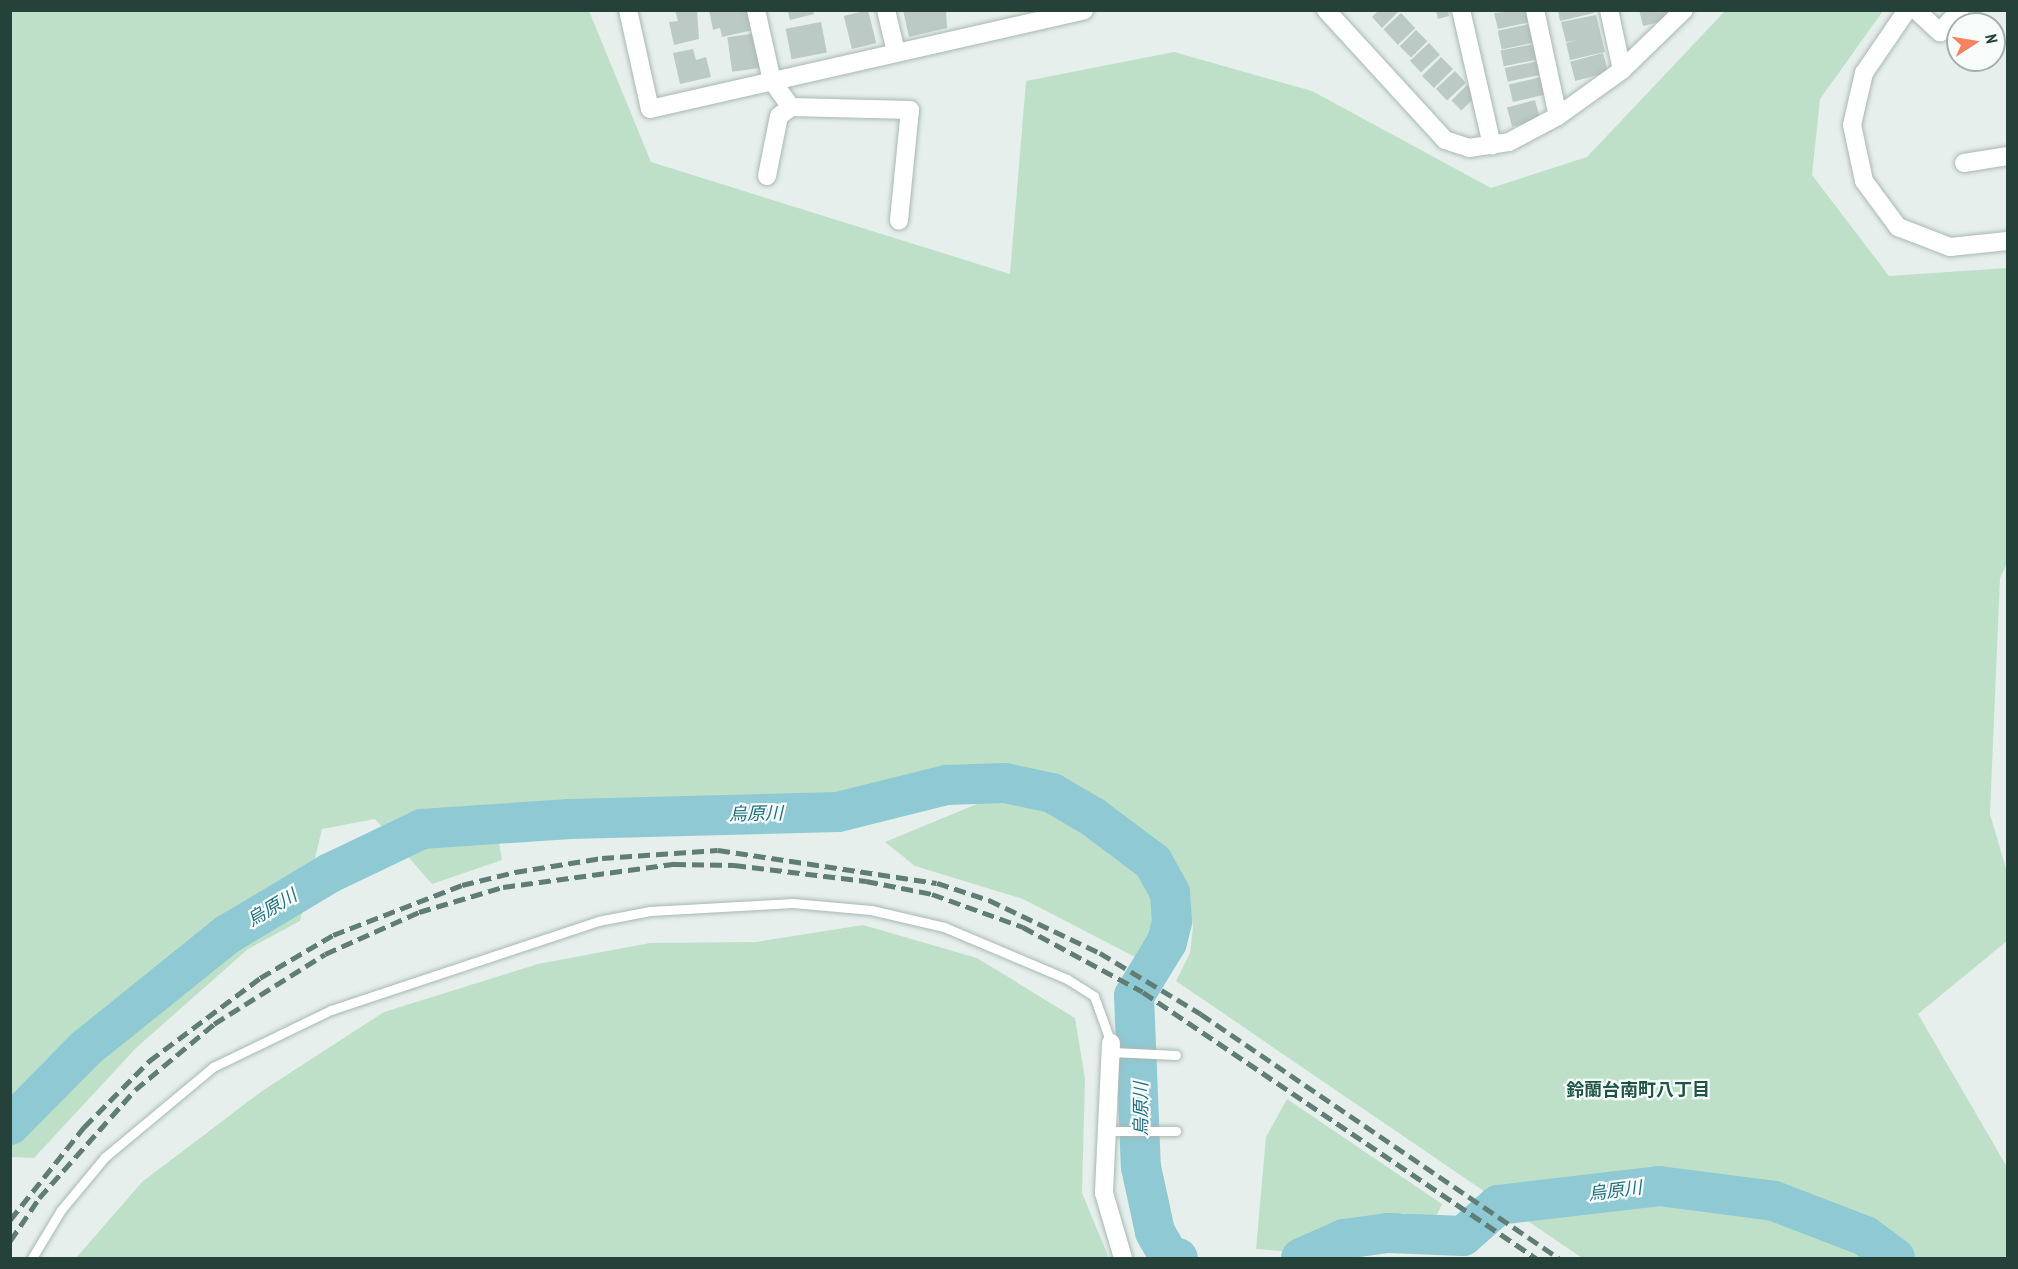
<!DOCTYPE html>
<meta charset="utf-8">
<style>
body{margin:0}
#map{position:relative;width:2018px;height:1269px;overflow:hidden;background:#e6efeb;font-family:"PT Sans Narrow","Noto Sans JP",sans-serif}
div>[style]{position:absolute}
.green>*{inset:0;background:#bfe0c8}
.river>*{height:40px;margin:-20px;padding:0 20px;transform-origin:20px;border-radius:20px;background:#8ec9d4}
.building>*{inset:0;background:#bbcac4;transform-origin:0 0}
.roads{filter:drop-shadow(0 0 2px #a8b8b2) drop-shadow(0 0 2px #a8b8b2)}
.service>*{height:9px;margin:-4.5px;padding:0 4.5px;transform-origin:4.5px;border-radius:4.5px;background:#fff}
.minor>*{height:18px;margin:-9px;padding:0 9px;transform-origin:9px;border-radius:9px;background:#fff}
.tertiary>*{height:18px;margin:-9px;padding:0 9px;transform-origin:9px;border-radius:9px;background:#fff}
.rail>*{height:4.5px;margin-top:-2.25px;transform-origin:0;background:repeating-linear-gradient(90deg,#5f7d75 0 12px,transparent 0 18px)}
span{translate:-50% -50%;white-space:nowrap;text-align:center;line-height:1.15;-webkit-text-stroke:4.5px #f7fbf9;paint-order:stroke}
.water-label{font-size:18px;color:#1c6f80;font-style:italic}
.neighbourhood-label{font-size:18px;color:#1f5548;font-weight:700}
.frame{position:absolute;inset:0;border:12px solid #24423a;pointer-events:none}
.north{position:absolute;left:1946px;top:12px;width:60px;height:60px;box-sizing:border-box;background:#f7fbf9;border:2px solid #a3b1ad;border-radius:50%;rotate:78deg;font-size:16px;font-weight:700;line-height:24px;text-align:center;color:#24423a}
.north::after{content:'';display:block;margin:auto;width:21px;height:27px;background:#f4845f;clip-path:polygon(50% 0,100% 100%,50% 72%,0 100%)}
</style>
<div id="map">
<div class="green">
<div style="clip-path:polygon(10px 11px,589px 11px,651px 162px,1010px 274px,1026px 81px,1174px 52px,1312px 91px,1491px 188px,1587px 157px,1725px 11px,1883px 11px,1820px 99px,1812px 175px,1889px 276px,2007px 268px,2008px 561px,2000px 578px,1990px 814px,2007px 872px,2007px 941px,1918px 1014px,2007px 1167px,2007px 1258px,1582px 1258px,1176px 981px,1190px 953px,1193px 927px,1188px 895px,1168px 871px,1158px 888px,1154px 934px,1139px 959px,1023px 899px,915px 866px,885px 842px,989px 799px,989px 767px,820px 822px,692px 830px,494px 814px,502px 860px,432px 884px,375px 819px,322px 829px,300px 921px,248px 949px,136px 1048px,34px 1158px,11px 1157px)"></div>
<div style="clip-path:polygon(863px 925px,977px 958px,1075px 1018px,1085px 1079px,1082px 1193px,1109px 1258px,76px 1258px,142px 1182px,262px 1091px,384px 1012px,538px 964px,650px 943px,756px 942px)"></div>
<div style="clip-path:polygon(1287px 1099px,1442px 1204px,1433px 1223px,1405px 1213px,1351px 1222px,1293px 1252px,1256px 1249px,1266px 1137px)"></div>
</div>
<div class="river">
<div style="left:10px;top:1125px;width:108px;rotate:-45.4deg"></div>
<div style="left:86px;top:1048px;width:182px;rotate:-38.8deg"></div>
<div style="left:228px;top:934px;width:119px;rotate:-30.9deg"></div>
<div style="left:330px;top:873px;width:102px;rotate:-25.6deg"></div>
<div style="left:422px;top:829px;width:148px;rotate:-3.9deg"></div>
<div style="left:570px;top:819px;width:268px;rotate:-1.5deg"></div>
<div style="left:838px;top:812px;width:111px;rotate:-14deg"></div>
<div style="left:946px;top:785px;width:59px;rotate:-1.9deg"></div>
<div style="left:1005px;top:783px;width:48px;rotate:12deg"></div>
<div style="left:1052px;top:793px;width:48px;rotate:30.3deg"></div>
<div style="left:1093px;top:817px;width:75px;rotate:36.9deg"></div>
<div style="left:1153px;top:862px;width:35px;rotate:61deg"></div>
<div style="left:1170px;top:893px;width:29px;rotate:86deg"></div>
<div style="left:1172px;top:922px;width:21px;rotate:104deg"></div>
<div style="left:1167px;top:942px;width:63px;rotate:121.4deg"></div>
<div style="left:1134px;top:996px;width:171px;rotate:87.7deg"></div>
<div style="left:1141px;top:1167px;width:66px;rotate:77.8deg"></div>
<div style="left:1155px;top:1232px;width:28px;rotate:60deg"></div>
<div style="left:1169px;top:1256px;width:9px;rotate:13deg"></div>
<div style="left:1301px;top:1258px;width:47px;rotate:-23.8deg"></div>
<div style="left:1344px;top:1239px;width:44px;rotate:-7.8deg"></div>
<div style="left:1388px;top:1233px;width:75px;rotate:2.3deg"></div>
<div style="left:1463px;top:1236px;width:47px;rotate:-41.5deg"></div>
<div style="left:1498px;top:1205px;width:162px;rotate:-6.7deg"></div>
<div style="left:1659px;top:1186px;width:116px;rotate:7.4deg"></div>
<div style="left:1774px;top:1201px;width:97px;rotate:21deg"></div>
<div style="left:1865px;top:1236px;width:37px;rotate:36deg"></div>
</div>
<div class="building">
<div style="clip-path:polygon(675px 10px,697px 10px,699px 39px,674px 45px,669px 22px,678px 21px)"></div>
<div style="clip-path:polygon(709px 10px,748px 10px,753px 30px,722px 37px,720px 28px,713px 30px)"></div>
<div style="clip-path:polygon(779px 10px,813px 10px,814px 14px,790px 20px,788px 12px)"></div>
<div style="left:868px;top:10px;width:34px;height:25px;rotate:76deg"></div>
<div style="clip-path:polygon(903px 10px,946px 10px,947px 28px,909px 37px)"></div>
<div style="clip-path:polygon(1379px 10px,1400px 10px,1382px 28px,1372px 17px)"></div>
<div style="clip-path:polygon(1436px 10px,1448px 10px,1449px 16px,1438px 19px)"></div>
<div style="clip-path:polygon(1527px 10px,1530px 22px,1498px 29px,1494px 13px)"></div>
<div style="clip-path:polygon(1558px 10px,1593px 10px,1594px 13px,1560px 21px)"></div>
<div style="clip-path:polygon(1639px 10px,1667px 10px,1669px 20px,1643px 26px)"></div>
<div style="left:1401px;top:13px;width:21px;height:24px;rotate:47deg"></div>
<div style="clip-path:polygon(1596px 15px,1605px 52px,1570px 60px,1566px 43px,1577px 40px,1566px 42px,1561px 22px)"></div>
<div style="left:821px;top:22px;width:31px;height:36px;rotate:79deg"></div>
<div style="left:1530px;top:24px;width:19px;height:33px;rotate:78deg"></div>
<div style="left:1416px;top:30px;width:16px;height:23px;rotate:45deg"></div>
<div style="left:757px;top:33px;width:35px;height:30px;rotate:82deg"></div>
<div style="left:1429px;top:43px;width:16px;height:26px;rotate:47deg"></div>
<div style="left:1534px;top:44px;width:16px;height:34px;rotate:79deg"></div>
<div style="clip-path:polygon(693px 49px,696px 60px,706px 57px,711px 77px,680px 84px,673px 53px)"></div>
<div style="left:1603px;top:53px;width:20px;height:34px;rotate:75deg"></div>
<div style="left:1441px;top:57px;width:17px;height:27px;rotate:45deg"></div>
<div style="left:1538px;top:61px;width:14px;height:34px;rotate:78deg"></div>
<div style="left:1455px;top:71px;width:16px;height:26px;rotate:47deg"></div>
<div style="left:1541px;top:77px;width:18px;height:33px;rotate:77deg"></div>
<div style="left:1467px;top:85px;width:14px;height:22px;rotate:45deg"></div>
<div style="left:1535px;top:100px;width:20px;height:29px;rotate:75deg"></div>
</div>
<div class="roads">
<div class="service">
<div style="left:1112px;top:1052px;width:64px;rotate:2.7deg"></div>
<div style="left:1104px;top:1131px;width:72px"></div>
<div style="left:32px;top:1258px;width:56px;rotate:-58.9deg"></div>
<div style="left:61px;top:1210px;width:69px;rotate:-50.3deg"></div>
<div style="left:105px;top:1157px;width:141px;rotate:-39.8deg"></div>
<div style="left:213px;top:1067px;width:131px;rotate:-25.8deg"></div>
<div style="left:331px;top:1010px;width:281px;rotate:-18.4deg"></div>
<div style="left:598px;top:921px;width:53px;rotate:-10.9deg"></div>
<div style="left:650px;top:911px;width:143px;rotate:-3.2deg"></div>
<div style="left:793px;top:903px;width:78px;rotate:5.1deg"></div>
<div style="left:871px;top:910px;width:75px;rotate:13.1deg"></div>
<div style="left:944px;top:927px;width:134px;rotate:22.9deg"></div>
<div style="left:1067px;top:979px;width:32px;rotate:32deg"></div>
<div style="left:1094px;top:996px;width:50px;rotate:70.1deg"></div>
</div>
<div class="minor">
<div style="left:628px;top:10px;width:101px;rotate:77.5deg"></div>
<div style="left:650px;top:109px;width:445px;rotate:-12.8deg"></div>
<div style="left:756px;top:10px;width:73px;rotate:77.3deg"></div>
<div style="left:772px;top:81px;width:32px;rotate:54deg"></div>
<div style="left:886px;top:10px;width:43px;rotate:76.6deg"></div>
<div style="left:1326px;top:10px;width:176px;rotate:47.5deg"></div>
<div style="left:1445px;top:140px;width:25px;rotate:18deg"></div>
<div style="left:1469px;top:148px;width:40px;rotate:-8.5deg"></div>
<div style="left:1509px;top:142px;width:55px;rotate:-28deg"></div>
<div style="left:1558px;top:116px;width:79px;rotate:-35.7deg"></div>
<div style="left:1622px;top:70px;width:86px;rotate:-44.1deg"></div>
<div style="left:1461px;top:10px;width:139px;rotate:77.1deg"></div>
<div style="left:1535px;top:10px;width:108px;rotate:77.8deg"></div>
<div style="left:1609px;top:10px;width:61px;rotate:77.8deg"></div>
<div style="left:1916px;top:10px;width:33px;rotate:43deg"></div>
<div style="left:1940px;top:32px;width:30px;rotate:-48deg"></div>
<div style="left:1964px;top:163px;width:45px;rotate:-9deg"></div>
<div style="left:767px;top:176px;width:61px;rotate:-78.7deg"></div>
<div style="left:779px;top:116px;width:15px;rotate:-37deg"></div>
<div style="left:791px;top:107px;width:119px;rotate:1.4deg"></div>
<div style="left:910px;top:110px;width:111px;rotate:95.7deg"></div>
<div style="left:1111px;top:1043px;width:150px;rotate:92.7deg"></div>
<div style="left:1104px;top:1193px;width:68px;rotate:73.7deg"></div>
</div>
<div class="tertiary">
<div style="left:1907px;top:10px;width:76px;rotate:124.3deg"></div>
<div style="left:1864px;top:73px;width:53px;rotate:103deg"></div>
<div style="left:1852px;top:125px;width:57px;rotate:77.9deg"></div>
<div style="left:1864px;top:181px;width:57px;rotate:53.5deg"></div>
<div style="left:1898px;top:227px;width:56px;rotate:21deg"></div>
<div style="left:1950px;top:247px;width:58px;rotate:-5.9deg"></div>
</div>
</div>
<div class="rail">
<div style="left:10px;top:1220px;width:119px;rotate:-51.5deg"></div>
<div style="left:84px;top:1127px;width:93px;rotate:-45.4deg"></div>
<div style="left:149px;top:1061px;width:139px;rotate:-36.8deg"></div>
<div style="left:260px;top:978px;width:85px;rotate:-30.5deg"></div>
<div style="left:333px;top:935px;width:138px;rotate:-21.2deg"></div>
<div style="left:462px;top:885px;width:55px;rotate:-13.8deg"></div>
<div style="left:515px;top:872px;width:88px;rotate:-9.1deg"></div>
<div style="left:602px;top:858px;width:116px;rotate:-3.9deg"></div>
<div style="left:718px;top:850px;width:221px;rotate:8.6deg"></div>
<div style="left:937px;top:883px;width:55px;rotate:18.1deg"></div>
<div style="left:989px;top:900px;width:123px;rotate:25.5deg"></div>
<div style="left:1100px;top:953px;width:118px;rotate:31.1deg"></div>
<div style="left:1201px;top:1014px;width:433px;rotate:34.3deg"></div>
<div style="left:10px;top:1241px;width:52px;rotate:-56deg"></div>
<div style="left:39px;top:1198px;width:144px;rotate:-48.4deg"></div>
<div style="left:135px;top:1090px;width:103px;rotate:-39.9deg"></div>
<div style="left:214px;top:1024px;width:131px;rotate:-32.2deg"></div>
<div style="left:325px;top:954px;width:103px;rotate:-24.1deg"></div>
<div style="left:419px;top:912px;width:88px;rotate:-16.6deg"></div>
<div style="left:503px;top:887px;width:173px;rotate:-7.7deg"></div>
<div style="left:674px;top:864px;width:60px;rotate:1deg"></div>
<div style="left:734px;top:865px;width:133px;rotate:6.9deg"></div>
<div style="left:866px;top:881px;width:67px;rotate:11.1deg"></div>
<div style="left:932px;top:894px;width:97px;rotate:19.9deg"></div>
<div style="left:1023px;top:927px;width:136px;rotate:28.4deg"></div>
<div style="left:1143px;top:992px;width:475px;rotate:34.1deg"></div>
</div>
<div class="water-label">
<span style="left:756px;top:814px;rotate:-1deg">烏原川</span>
<span style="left:272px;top:908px;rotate:-31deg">烏原川</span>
<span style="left:1141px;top:1109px;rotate:-90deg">烏原川</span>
<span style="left:1615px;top:1191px;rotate:-7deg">烏原川</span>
</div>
<div class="neighbourhood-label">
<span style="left:1638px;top:1090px">鈴蘭台南町八丁目</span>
</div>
<div class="frame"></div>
<div class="north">N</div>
</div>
